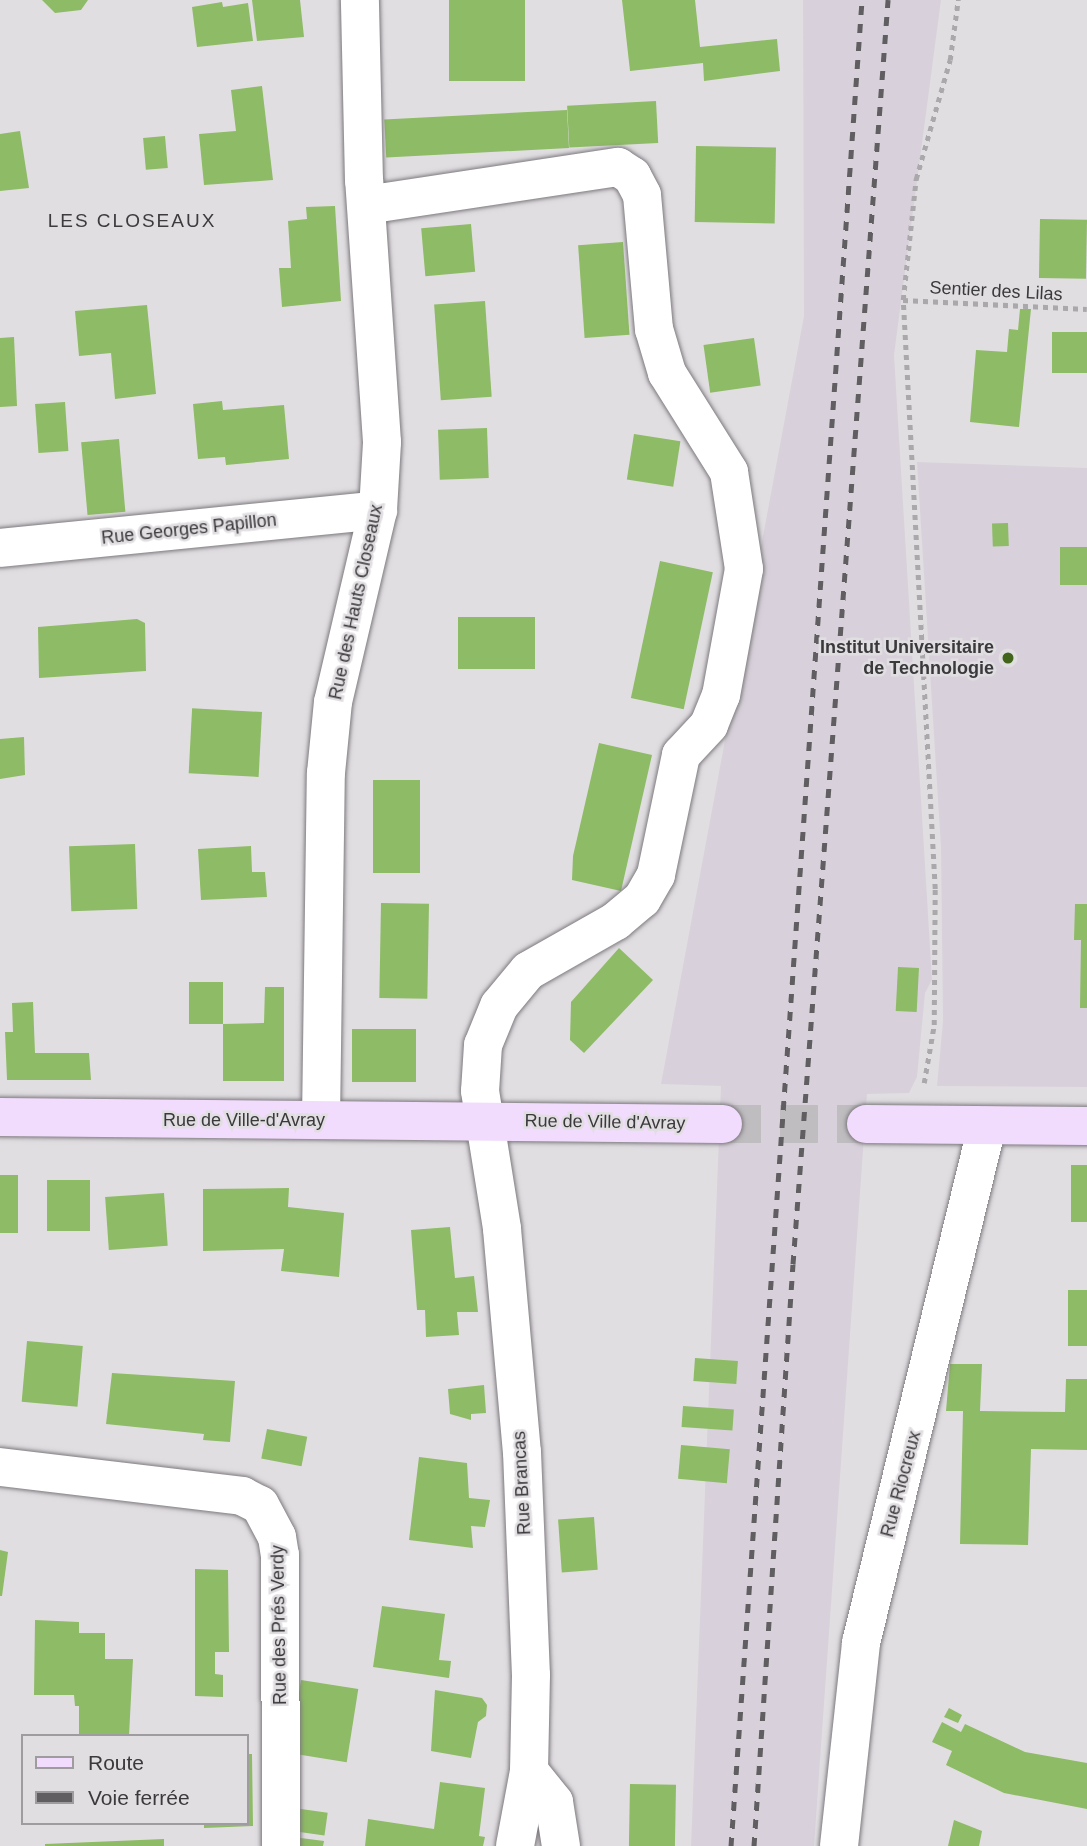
<!DOCTYPE html>
<meta charset="utf-8">
<style>
body{margin:0}
#map{position:relative;width:1087px;height:1846px;overflow:hidden;background:#e1dee2;font-family:Helvetica,sans-serif}
div>[style]{position:absolute}
.built>*{inset:0;background:#d8d1db}
.building>*{inset:0;background:#8ebb65;transform-origin:0 0}
.major-tunnel>*{height:38px;margin-top:-19px;transform-origin:0;background:repeating-linear-gradient(90deg,#c0bdc1 0 38px,transparent 0 57px)}
.path>*{height:4.5px;margin-top:-2.25px;transform-origin:0;background:repeating-linear-gradient(90deg,#aba8ac 0 5px,transparent 0 10px)}
.roads{filter:drop-shadow(0 0 2px #7d7a7e) drop-shadow(0 0 2px #7d7a7e)}
.minor>*{height:38px;margin:-19px;padding:0 19px;transform-origin:19px;border-radius:19px;background:#fff}
.major>*{height:38px;margin:-19px;padding:0 19px;transform-origin:19px;border-radius:19px;background:#f2dcfd}
.rail>*{height:5px;margin-top:-2.5px;transform-origin:0;background:repeating-linear-gradient(90deg,#605e61 0 9px,transparent 0 18px)}
.dots>*{width:19px;height:19px;translate:-50% -50%;box-sizing:border-box;border:4px solid #e1dee2;border-radius:50%}
span{translate:-50% -50%;white-space:nowrap;text-align:center;line-height:1.15;-webkit-text-stroke:5px #e1dee2;paint-order:stroke}
.street-label{font-size:18px;color:#3a393b}
.poi-label{font-size:18px;color:#3a393b;font-weight:700}
.right{translate:-100% -50%;text-align:right}
.neighbourhood-label{font-size:19px;color:#3d3b3e;letter-spacing:2px}
.legend{position:absolute;left:21px;top:1734px;width:228px;height:91px;box-sizing:border-box;background:#e1dee2;border:2px solid #9e9c9f;margin:0;padding:9px 12px;list-style:none;font-size:21px;color:#3a393b}
.legend li{display:flex;align-items:center;gap:14px;height:35px}
.legend b{width:35px;border:2px solid #9e9c9f}
</style>
<div id="map">
<div class="built">
<div style="clip-path:polygon(803px 0,941px 0,894px 355px,932px 980px,925px 993px,917px 1077px,909px 1093px,867px 1094px,814px 1846px,691px 1846px,721px 1086px,661px 1084px,804px 316px)"></div>
<div style="clip-path:polygon(917px 462px,1087px 468px,1087px 1087px,937px 1086px,943px 1021px,941px 848px)"></div>
</div>
<div class="building">
<div style="clip-path:polygon(42px 0,88px 0,81px 10px,55px 13px)"></div>
<div style="clip-path:polygon(252px 0,300px 0,304px 37px,257px 41px)"></div>
<div style="left:449px;top:0;width:76px;height:81px"></div>
<div style="clip-path:polygon(622px 0,695px 0,700px 47px,777px 39px,780px 71px,704px 81px,703px 63px,630px 71px)"></div>
<div style="clip-path:polygon(222px 2px,223px 7px,248px 3px,253px 41px,197px 47px,192px 7px)"></div>
<div style="clip-path:polygon(262px 86px,273px 180px,204px 185px,199px 134px,236px 131px,231px 90px)"></div>
<div style="left:656px;top:101px;width:42px;height:89px;rotate:87deg"></div>
<div style="left:567px;top:110px;width:38px;height:183px;rotate:87deg"></div>
<div style="clip-path:polygon(20px 131px,29px 188px,0 191px,0 134px)"></div>
<div style="left:165px;top:136px;width:32px;height:22px;rotate:85deg"></div>
<div style="left:696px;top:146px;width:80px;height:76px;rotate:1deg"></div>
<div style="clip-path:polygon(335px 206px,341px 301px,282px 307px,279px 268px,291px 268px,288px 221px,307px 219px,306px 207px)"></div>
<div style="left:1040px;top:219px;width:47px;height:59px;rotate:1deg"></div>
<div style="left:471px;top:224px;width:48px;height:50px;rotate:85deg"></div>
<div style="left:623px;top:242px;width:93px;height:45px;rotate:86deg"></div>
<div style="left:485px;top:301px;width:96px;height:51px;rotate:86deg"></div>
<div style="clip-path:polygon(147px 305px,156px 394px,115px 399px,111px 353px,79px 356px,75px 311px)"></div>
<div style="clip-path:polygon(1020px 309px,1031px 309px,1019px 427px,970px 422px,976px 350px,1007px 352px,1009px 329px,1018px 330px)"></div>
<div style="left:1052px;top:332px;width:35px;height:41px"></div>
<div style="clip-path:polygon(14px 337px,17px 406px,0 407px,0 338px)"></div>
<div style="left:754px;top:338px;width:48px;height:51px;rotate:82deg"></div>
<div style="clip-path:polygon(222px 401px,223px 410px,284px 405px,289px 459px,226px 465px,225px 457px,198px 459px,193px 404px)"></div>
<div style="left:65px;top:402px;width:49px;height:30px;rotate:86deg"></div>
<div style="left:487px;top:428px;width:50px;height:49px;rotate:88deg"></div>
<div style="left:634px;top:434px;width:47px;height:46px;rotate:9deg"></div>
<div style="left:119px;top:439px;width:73px;height:38px;rotate:85deg"></div>
<div style="left:1008px;top:523px;width:23px;height:16px;rotate:88deg"></div>
<div style="left:1060px;top:547px;width:27px;height:38px"></div>
<div style="left:660px;top:561px;width:54px;height:140px;rotate:12deg"></div>
<div style="left:535px;top:617px;width:52px;height:77px;rotate:90deg"></div>
<div style="clip-path:polygon(137px 619px,145px 623px,146px 671px,39px 678px,38px 627px)"></div>
<div style="left:262px;top:712px;width:65px;height:70px;rotate:93deg"></div>
<div style="clip-path:polygon(24px 737px,25px 775px,0 779px,0 739px)"></div>
<div style="clip-path:polygon(599px 743px,652px 755px,621px 891px,572px 880px,573px 856px)"></div>
<div style="left:420px;top:780px;width:93px;height:47px;rotate:90deg"></div>
<div style="left:135px;top:844px;width:65px;height:66px;rotate:88deg"></div>
<div style="clip-path:polygon(251px 846px,252px 872px,265px 872px,267px 897px,201px 900px,198px 849px)"></div>
<div style="left:381px;top:903px;width:48px;height:95px;rotate:1deg"></div>
<div style="clip-path:polygon(1075px 904px,1087px 904px,1087px 1008px,1080px 1008px,1081px 940px,1074px 940px)"></div>
<div style="clip-path:polygon(619px 948px,653px 980px,584px 1053px,570px 1040px,571px 1002px)"></div>
<div style="left:898px;top:967px;width:21px;height:44px;rotate:3deg"></div>
<div style="left:189px;top:982px;width:34px;height:42px"></div>
<div style="clip-path:polygon(265px 987px,284px 987px,284px 1081px,223px 1081px,223px 1024px,264px 1023px)"></div>
<div style="clip-path:polygon(33px 1002px,35px 1053px,89px 1053px,91px 1080px,7px 1080px,5px 1032px,13px 1032px,12px 1003px)"></div>
<div style="left:352px;top:1029px;width:64px;height:53px"></div>
<div style="left:1071px;top:1165px;width:16px;height:57px"></div>
<div style="left:0;top:1175px;width:18px;height:58px"></div>
<div style="left:47px;top:1180px;width:43px;height:51px"></div>
<div style="clip-path:polygon(289px 1188px,288px 1207px,344px 1213px,339px 1277px,281px 1271px,284px 1249px,203px 1251px,203px 1189px)"></div>
<div style="left:164px;top:1193px;width:53px;height:59px;rotate:86deg"></div>
<div style="clip-path:polygon(450px 1227px,455px 1278px,474px 1276px,478px 1312px,457px 1312px,459px 1335px,426px 1337px,425px 1310px,417px 1310px,411px 1230px)"></div>
<div style="left:1068px;top:1290px;width:19px;height:56px"></div>
<div style="left:27px;top:1341px;width:56px;height:61px;rotate:5deg"></div>
<div style="left:695px;top:1358px;width:43px;height:23px;rotate:4deg"></div>
<div style="clip-path:polygon(950px 1364px,982px 1364px,980px 1411px,1065px 1412px,1066px 1379px,1087px 1379px,1087px 1450px,1031px 1449px,1028px 1545px,960px 1544px,963px 1411px,946px 1411px)"></div>
<div style="clip-path:polygon(112px 1373px,235px 1381px,230px 1442px,203px 1440px,204px 1434px,106px 1424px)"></div>
<div style="clip-path:polygon(484px 1385px,486px 1413px,471px 1414px,471px 1420px,450px 1414px,448px 1389px)"></div>
<div style="left:683px;top:1406px;width:51px;height:21px;rotate:4deg"></div>
<div style="left:267px;top:1429px;width:41px;height:30px;rotate:11deg"></div>
<div style="left:681px;top:1445px;width:49px;height:34px;rotate:5deg"></div>
<div style="clip-path:polygon(419px 1457px,467px 1463px,469px 1498px,490px 1500px,485px 1527px,471px 1526px,473px 1548px,409px 1540px)"></div>
<div style="left:594px;top:1517px;width:53px;height:36px;rotate:86deg"></div>
<div style="clip-path:polygon(0 1550px,8px 1552px,2px 1596px,0 1596px)"></div>
<div style="clip-path:polygon(195px 1569px,228px 1570px,229px 1652px,215px 1652px,215px 1674px,223px 1675px,223px 1697px,195px 1696px)"></div>
<div style="clip-path:polygon(382px 1606px,445px 1614px,439px 1660px,451px 1661px,449px 1678px,373px 1667px)"></div>
<div style="clip-path:polygon(35px 1620px,79px 1622px,79px 1633px,105px 1633px,105px 1659px,133px 1659px,129px 1736px,79px 1734px,79px 1706px,75px 1706px,74px 1695px,34px 1695px)"></div>
<div style="left:301px;top:1680px;width:58px;height:74px;rotate:9deg"></div>
<div style="clip-path:polygon(435px 1690px,482px 1698px,487px 1705px,486px 1716px,478px 1722px,471px 1758px,431px 1751px)"></div>
<div style="clip-path:polygon(949px 1708px,962px 1715px,958px 1723px,944px 1717px)"></div>
<div style="clip-path:polygon(942px 1722px,961px 1732px,965px 1724px,1025px 1752px,1087px 1763px,1087px 1809px,1004px 1793px,946px 1765px,952px 1751px,932px 1742px)"></div>
<div style="clip-path:polygon(247px 1754px,252px 1754px,253px 1826px,204px 1828px,204px 1823px,247px 1823px)"></div>
<div style="clip-path:polygon(440px 1782px,485px 1788px,479px 1836px,485px 1837px,483px 1846px,365px 1846px,368px 1819px,434px 1829px)"></div>
<div style="left:630px;top:1784px;width:46px;height:62px;rotate:1deg"></div>
<div style="left:294px;top:1808px;width:34px;height:23px;rotate:8deg"></div>
<div style="clip-path:polygon(954px 1820px,982px 1831px,979px 1846px,948px 1846px)"></div>
<div style="clip-path:polygon(293px 1837px,324px 1841px,323px 1846px,293px 1846px)"></div>
<div style="clip-path:polygon(164px 1839px,164px 1846px,45px 1846px,45px 1844px)"></div>
</div>
<div class="major-tunnel">
<div style="left:723px;top:1124px;width:143px"></div>
</div>
<div class="path">
<div style="left:903px;top:300px;width:184px;rotate:2.8deg"></div>
<div style="left:924px;top:1083px;width:59px;rotate:-80.2deg"></div>
<div style="left:934px;top:1025px;width:136px;rotate:-89.6deg"></div>
<div style="left:935px;top:889px;width:590px;rotate:-93.11deg"></div>
<div style="left:903px;top:300px;width:122px;rotate:-83.9deg"></div>
<div style="left:916px;top:179px;width:124px;rotate:-74.1deg"></div>
<div style="left:950px;top:60px;width:61px;rotate:-82.4deg"></div>
</div>
<div class="roads">
<div class="minor">
<div style="left:366px;top:205px;width:255px;rotate:-8.6deg"></div>
<div style="left:618px;top:167px;width:17px;rotate:33deg"></div>
<div style="left:632px;top:176px;width:21px;rotate:62deg"></div>
<div style="left:642px;top:195px;width:135px;rotate:84.9deg"></div>
<div style="left:654px;top:329px;width:46px;rotate:73.5deg"></div>
<div style="left:667px;top:373px;width:117px;rotate:57.9deg"></div>
<div style="left:729px;top:472px;width:98px;rotate:81.2deg"></div>
<div style="left:744px;top:569px;width:128px;rotate:100.3deg"></div>
<div style="left:721px;top:695px;width:32px;rotate:112deg"></div>
<div style="left:709px;top:725px;width:41px;rotate:133deg"></div>
<div style="left:681px;top:755px;width:123px;rotate:101.8deg"></div>
<div style="left:656px;top:875px;width:28px;rotate:120deg"></div>
<div style="left:642px;top:899px;width:34px;rotate:140deg"></div>
<div style="left:616px;top:921px;width:101px;rotate:150.4deg"></div>
<div style="left:528px;top:971px;width:45px;rotate:129.6deg"></div>
<div style="left:499px;top:1006px;width:42px;rotate:112.3deg"></div>
<div style="left:483px;top:1045px;width:46px;rotate:93.7deg"></div>
<div style="left:480px;top:1091px;width:140px;rotate:80.9deg"></div>
<div style="left:502px;top:1229px;width:224px;rotate:84.9deg"></div>
<div style="left:522px;top:1452px;width:223px;rotate:87.7deg"></div>
<div style="left:531px;top:1675px;width:96px;rotate:91.2deg"></div>
<div style="left:529px;top:1771px;width:76px;rotate:100.6deg"></div>
<div style="left:0;top:548px;width:380px;rotate:-5.7deg"></div>
<div style="left:321px;top:1120px;width:347px;rotate:-89.2deg"></div>
<div style="left:326px;top:773px;width:71px;rotate:-84.4deg"></div>
<div style="left:333px;top:702px;width:197px;rotate:-76.8deg"></div>
<div style="left:378px;top:510px;width:68px;rotate:-86.6deg"></div>
<div style="left:382px;top:442px;width:262px;rotate:-93.9deg"></div>
<div style="left:364px;top:181px;width:181px;rotate:-91.3deg"></div>
<div style="left:0;top:1467px;width:244px;rotate:6.8deg"></div>
<div style="left:242px;top:1496px;width:20px;rotate:27deg"></div>
<div style="left:260px;top:1505px;width:36px;rotate:62deg"></div>
<div style="left:277px;top:1537px;width:18px;rotate:81deg"></div>
<div style="left:280px;top:1555px;width:291px;rotate:89.8deg"></div>
<div style="left:529px;top:1771px;width:40px;rotate:51deg"></div>
<div style="left:554px;top:1802px;width:45px;rotate:81deg"></div>
<div style="left:839px;top:1846px;width:204px;rotate:-83.8deg"></div>
<div style="left:861px;top:1643px;width:532px;rotate:-76.3deg"></div>
</div>
<div class="major">
<div style="left:0;top:1117px;width:723px;rotate:0.55deg"></div>
<div style="left:866px;top:1124px;width:221px;rotate:0.5deg"></div>
</div>
</div>
<div class="rail">
<div style="left:731px;top:1846px;width:1851px;rotate:-85.94deg"></div>
<div style="left:754px;top:1846px;width:583px;rotate:-86.17deg"></div>
<div style="left:793px;top:1264px;width:1268px;rotate:-85.7deg"></div>
</div>
<div class="dots">
<div style="left:1008px;top:658px;background:#42651c"></div>
</div>
<div class="street-label">
<span style="left:996px;top:291px;rotate:3deg">Sentier des Lilas</span>
<span style="left:189px;top:529px;rotate:-6deg">Rue Georges Papillon</span>
<span style="left:356px;top:602px;rotate:-78deg">Rue des Hauts Closeaux</span>
<span style="left:244px;top:1120px">Rue de Ville-d'Avray</span>
<span style="left:605px;top:1122px;rotate:1deg">Rue de Ville d'Avray</span>
<span style="left:522px;top:1483px;rotate:-93deg">Rue Brancas</span>
<span style="left:901px;top:1484px;rotate:-75deg">Rue Riocreux</span>
<span style="left:279px;top:1625px;rotate:-91deg">Rue des Prés Verdy</span>
</div>
<div class="poi-label">
<span class="right" style="left:994px;top:658px">Institut Universitaire<br>de Technologie</span>
</div>
<div class="neighbourhood-label">
<span style="left:132px;top:221px">LES CLOSEAUX</span>
</div>
<ul class="legend">
<li><b style="height:9px;background:#f2dcfd"></b>Route</li>
<li><b style="height:9px;background:#605e61"></b>Voie ferrée</li>
</ul>
</div>
